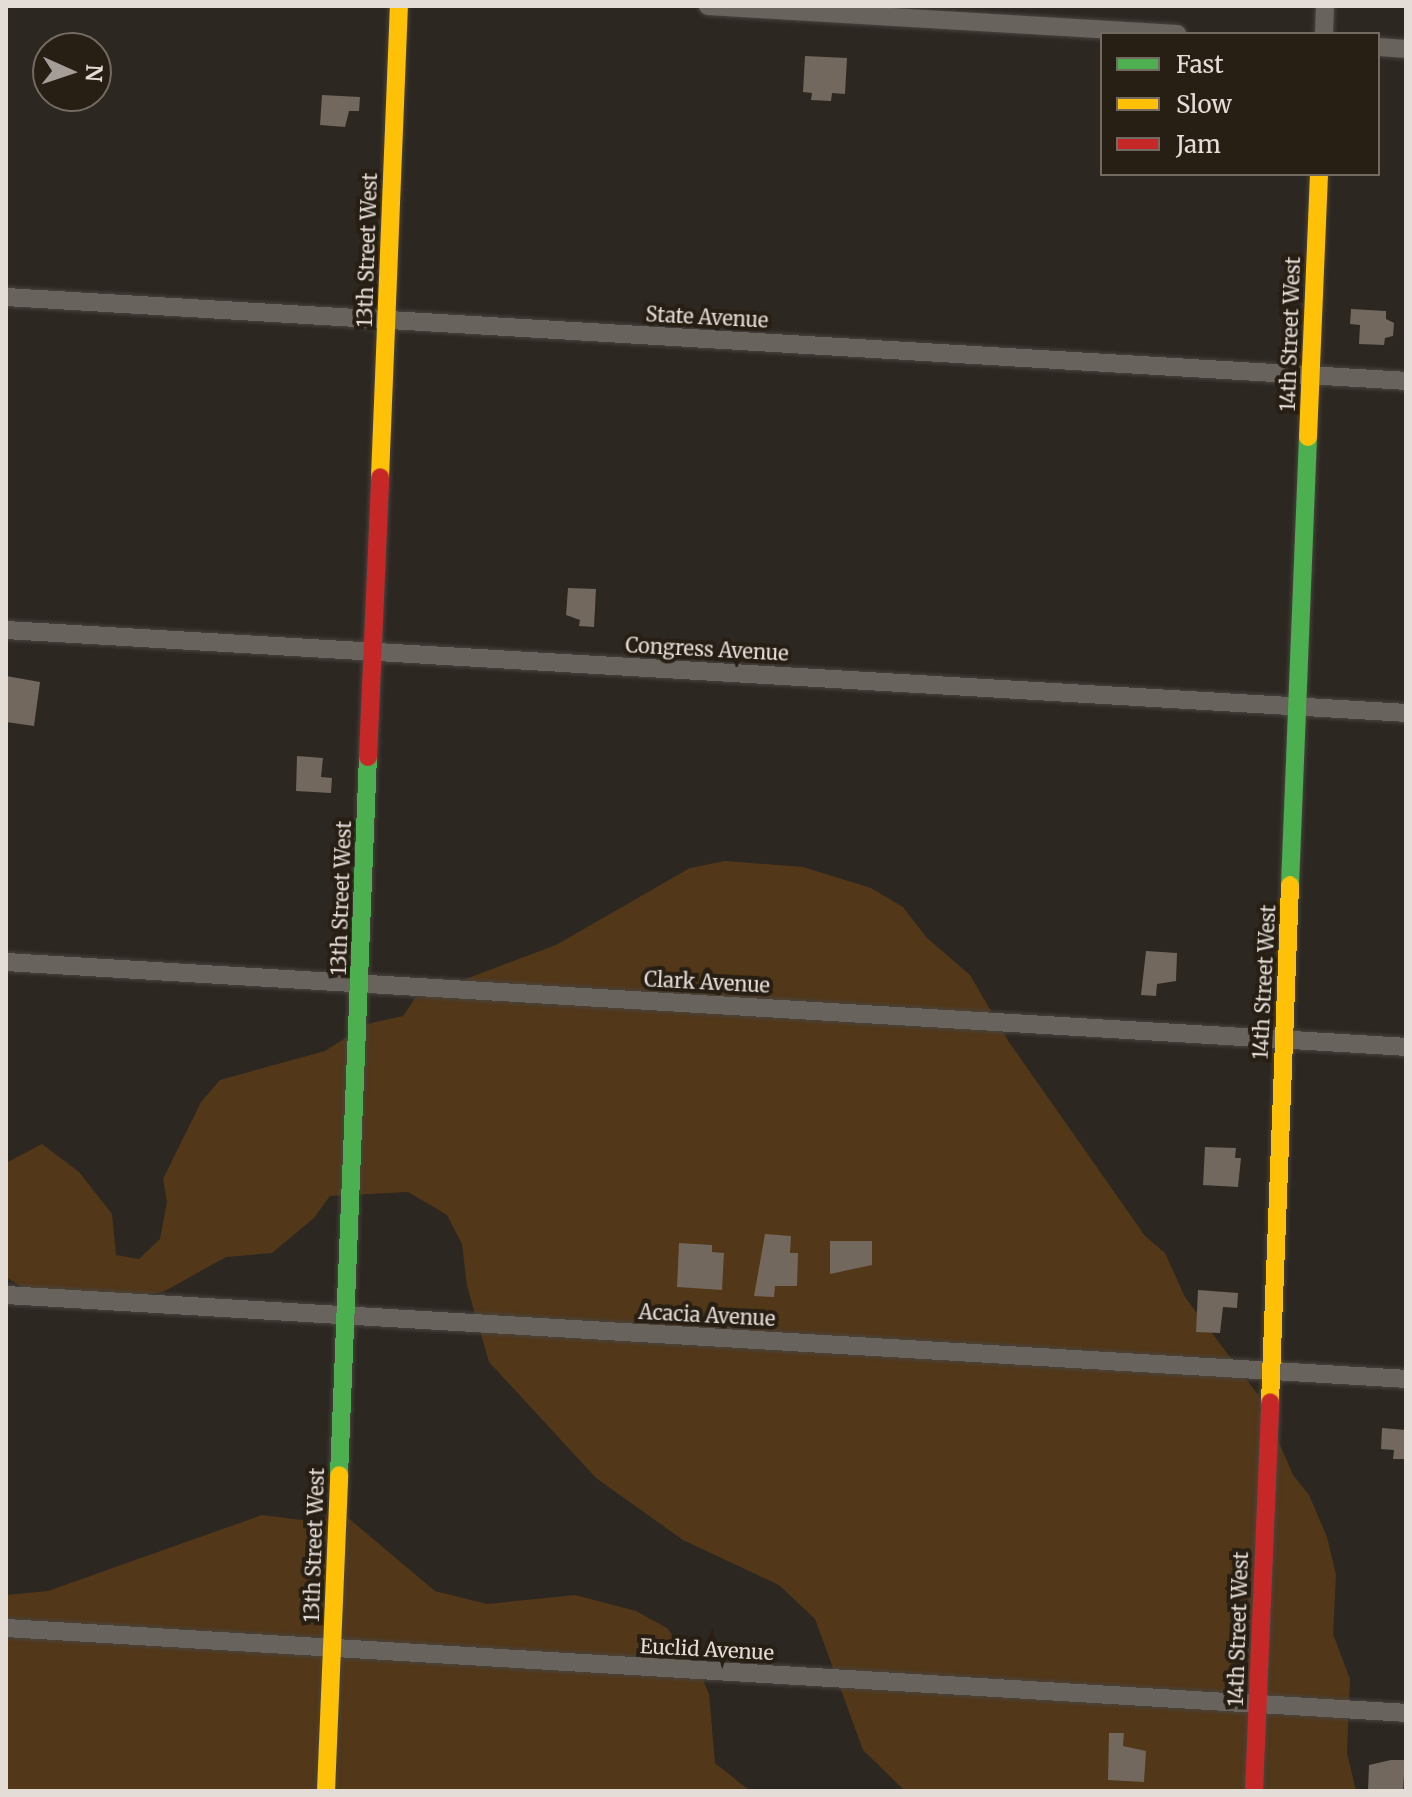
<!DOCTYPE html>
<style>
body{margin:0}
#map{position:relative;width:1412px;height:1797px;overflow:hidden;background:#2d2722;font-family:Merriweather,serif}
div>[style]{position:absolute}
.green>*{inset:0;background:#523718}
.building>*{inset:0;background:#72685d}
.roads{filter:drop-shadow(0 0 2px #494440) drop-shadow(0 0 2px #494440)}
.street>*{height:18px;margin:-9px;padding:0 9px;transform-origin:9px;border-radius:9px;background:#69635d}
.fast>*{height:18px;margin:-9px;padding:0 9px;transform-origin:9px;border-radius:9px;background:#4caf50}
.slow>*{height:18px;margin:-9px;padding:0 9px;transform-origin:9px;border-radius:9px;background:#ffc107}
.jam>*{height:18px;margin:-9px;padding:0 9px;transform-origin:9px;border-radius:9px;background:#c62828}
span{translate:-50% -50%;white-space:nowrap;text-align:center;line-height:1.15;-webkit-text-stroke:8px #271e14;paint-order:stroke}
.street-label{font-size:20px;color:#e4ddd7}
.frame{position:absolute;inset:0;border:8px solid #e4ddd7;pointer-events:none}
.legend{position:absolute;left:1100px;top:32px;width:280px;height:144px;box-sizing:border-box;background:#271e14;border:2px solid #736a62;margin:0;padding:10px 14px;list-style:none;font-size:24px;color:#e4ddd7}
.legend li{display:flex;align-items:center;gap:16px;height:40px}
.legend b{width:40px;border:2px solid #736a62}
.north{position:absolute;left:32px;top:32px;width:80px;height:80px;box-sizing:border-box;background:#271e14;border:2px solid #736a62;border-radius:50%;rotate:93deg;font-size:22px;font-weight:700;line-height:32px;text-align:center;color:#e4ddd7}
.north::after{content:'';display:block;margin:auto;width:28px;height:36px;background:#a49d98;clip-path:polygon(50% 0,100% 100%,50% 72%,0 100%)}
</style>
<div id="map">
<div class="green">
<div style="clip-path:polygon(725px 861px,803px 867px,871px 888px,903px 907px,927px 938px,970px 975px,1009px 1042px,1145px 1236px,1165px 1253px,1185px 1297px,1259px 1396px,1293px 1475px,1309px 1495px,1327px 1537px,1336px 1575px,1333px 1634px,1350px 1679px,1347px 1753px,1356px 1791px,905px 1791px,863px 1750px,815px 1619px,779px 1585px,683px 1540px,596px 1478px,489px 1362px,467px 1286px,462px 1244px,447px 1215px,408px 1192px,330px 1196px,314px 1218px,272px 1253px,226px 1257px,163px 1292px,102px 1303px,32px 1294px,6px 1277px,6px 1163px,42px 1144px,79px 1172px,112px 1214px,116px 1255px,139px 1259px,160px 1239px,167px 1202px,163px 1179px,201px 1102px,220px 1080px,325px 1051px,367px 1024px,403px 1016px,415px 998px,556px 945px,690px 868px)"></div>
<div style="clip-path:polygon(262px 1515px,310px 1521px,347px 1517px,435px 1591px,487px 1604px,575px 1595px,636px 1611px,667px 1628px,699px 1670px,709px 1694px,715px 1763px,750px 1791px,6px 1791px,6px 1595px,48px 1591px)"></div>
</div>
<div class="building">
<div style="clip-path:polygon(805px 56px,847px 58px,845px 94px,832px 93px,831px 101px,811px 100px,812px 93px,803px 92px)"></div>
<div style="clip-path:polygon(322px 95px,360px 97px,359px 111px,349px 111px,345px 127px,320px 125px)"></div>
<div style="clip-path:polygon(1351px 309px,1386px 311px,1386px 319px,1394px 323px,1393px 336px,1385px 338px,1384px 345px,1359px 344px,1360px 325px,1350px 324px)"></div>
<div style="clip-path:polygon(568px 588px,596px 589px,594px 627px,579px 626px,580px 620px,566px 615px)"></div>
<div style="clip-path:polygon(6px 676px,40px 682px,34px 726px,6px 722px)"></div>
<div style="clip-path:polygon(297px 756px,323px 758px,321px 777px,332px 778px,331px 793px,296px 791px)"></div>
<div style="clip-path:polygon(1146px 951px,1177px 953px,1176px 981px,1157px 984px,1156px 996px,1141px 995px)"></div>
<div style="clip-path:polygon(1205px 1147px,1236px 1148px,1235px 1158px,1241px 1158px,1238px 1187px,1203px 1185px)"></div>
<div style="clip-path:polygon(765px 1234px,791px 1236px,790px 1253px,798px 1253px,797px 1286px,775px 1286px,774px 1297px,754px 1296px)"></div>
<div style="clip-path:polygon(830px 1241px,872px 1241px,872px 1265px,830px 1274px)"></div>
<div style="clip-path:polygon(679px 1243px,712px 1245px,712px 1252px,724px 1253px,722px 1290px,677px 1287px)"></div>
<div style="clip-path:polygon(1198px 1290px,1238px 1293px,1237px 1308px,1223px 1307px,1220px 1333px,1196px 1332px)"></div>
<div style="clip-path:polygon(1382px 1428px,1406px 1430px,1406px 1459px,1393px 1459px,1394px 1450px,1381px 1449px)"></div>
<div style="clip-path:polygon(1109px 1733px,1124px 1733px,1123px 1746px,1146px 1751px,1144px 1782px,1108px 1780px)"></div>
<div style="clip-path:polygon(1391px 1760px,1405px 1760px,1403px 1791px,1368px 1791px,1369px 1765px)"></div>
</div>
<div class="roads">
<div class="street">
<div style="left:708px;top:6px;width:470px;rotate:3.4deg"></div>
<div style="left:1324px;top:34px;width:28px;rotate:-88deg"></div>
<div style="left:1378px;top:47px;width:28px;rotate:4deg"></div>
<div style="left:6px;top:297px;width:1403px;rotate:3.43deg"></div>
<div style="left:6px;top:630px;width:1402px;rotate:3.39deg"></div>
<div style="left:6px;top:962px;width:1403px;rotate:3.47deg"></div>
<div style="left:6px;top:1295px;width:1403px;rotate:3.43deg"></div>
<div style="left:6px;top:1628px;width:1403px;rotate:3.47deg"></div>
</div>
<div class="fast">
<div style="left:1290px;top:885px;width:448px;rotate:-87.7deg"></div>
<div style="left:339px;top:1475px;width:719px;rotate:-87.69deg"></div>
</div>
<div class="slow">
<div style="left:1308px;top:437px;width:263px;rotate:-87.6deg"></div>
<div style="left:380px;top:477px;width:471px;rotate:-87.7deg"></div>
<div style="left:1270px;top:1402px;width:517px;rotate:-87.78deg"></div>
<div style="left:326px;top:1791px;width:316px;rotate:-87.6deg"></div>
</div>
<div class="jam">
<div style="left:368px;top:757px;width:280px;rotate:-87.5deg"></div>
<div style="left:1254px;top:1791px;width:389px;rotate:-87.6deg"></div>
</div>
</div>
<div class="street-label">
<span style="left:367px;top:250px;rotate:-88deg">13th Street West</span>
<span style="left:707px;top:317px;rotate:3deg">State Avenue</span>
<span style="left:1290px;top:334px;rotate:-88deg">14th Street West</span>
<span style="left:707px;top:649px;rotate:3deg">Congress Avenue</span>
<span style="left:341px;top:898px;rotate:-88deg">13th Street West</span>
<span style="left:707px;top:982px;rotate:3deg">Clark Avenue</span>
<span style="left:1264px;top:982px;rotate:-87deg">14th Street West</span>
<span style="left:707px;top:1315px;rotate:3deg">Acacia Avenue</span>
<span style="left:314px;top:1545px;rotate:-88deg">13th Street West</span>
<span style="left:1238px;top:1629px;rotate:-88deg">14th Street West</span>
<span style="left:707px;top:1649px;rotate:3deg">Euclid Avenue</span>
</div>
<div class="frame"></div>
<ul class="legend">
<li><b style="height:10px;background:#4caf50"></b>Fast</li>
<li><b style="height:10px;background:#ffc107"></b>Slow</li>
<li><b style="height:10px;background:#c62828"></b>Jam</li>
</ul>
<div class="north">N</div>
</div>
